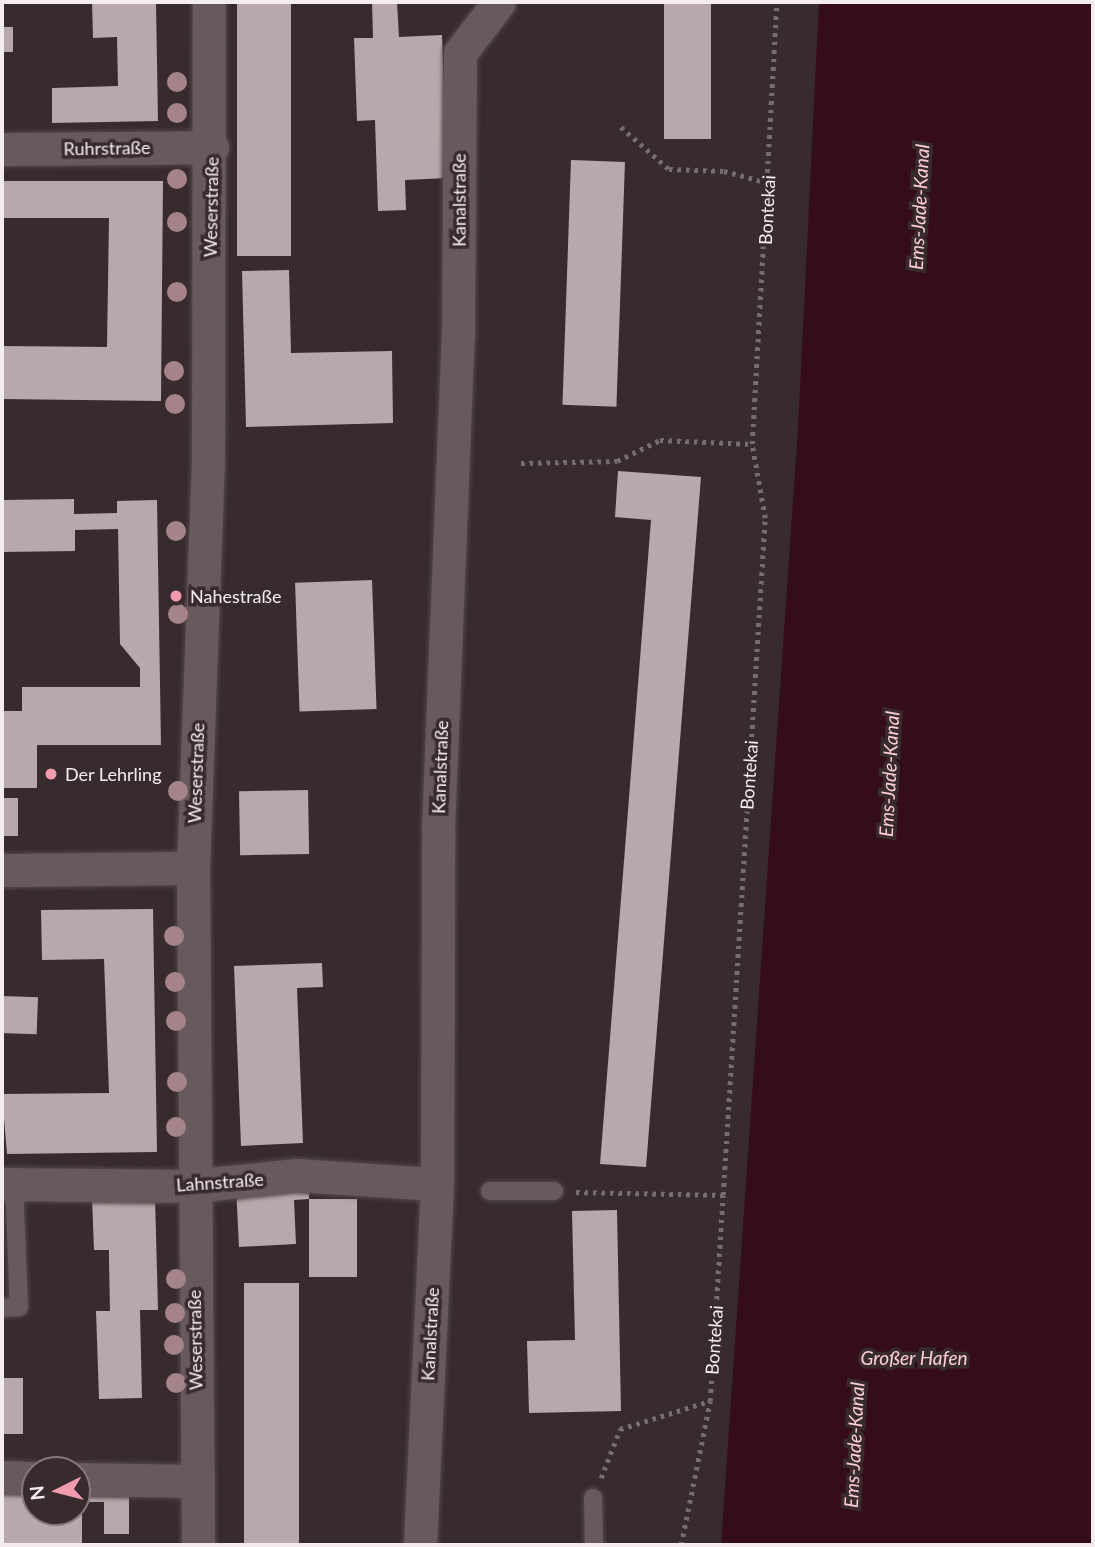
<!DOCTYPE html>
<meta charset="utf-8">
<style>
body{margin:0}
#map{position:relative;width:1095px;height:1547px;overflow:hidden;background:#382b2e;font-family:Lato,sans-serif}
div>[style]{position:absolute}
.water>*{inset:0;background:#340d19}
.building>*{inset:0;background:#b8a8ab;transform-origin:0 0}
.path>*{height:4.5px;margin-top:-2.25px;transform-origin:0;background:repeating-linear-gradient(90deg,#776c6e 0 3.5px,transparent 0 8.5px)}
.roads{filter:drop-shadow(0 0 2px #52484a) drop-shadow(0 0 2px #52484a)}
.service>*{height:18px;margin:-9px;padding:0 9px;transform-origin:9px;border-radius:9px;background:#68595c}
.minor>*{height:33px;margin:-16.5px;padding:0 16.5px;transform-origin:16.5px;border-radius:16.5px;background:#68595c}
.trees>*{width:20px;height:20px;margin:-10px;border-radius:50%;background:#a4848a}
.dots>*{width:19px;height:19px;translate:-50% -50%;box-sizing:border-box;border:4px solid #382b2e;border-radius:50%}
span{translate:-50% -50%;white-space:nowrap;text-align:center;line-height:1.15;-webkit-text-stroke:7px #382b2e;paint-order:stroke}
.street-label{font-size:18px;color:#f5ecee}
.poi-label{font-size:18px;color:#f5ecee}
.left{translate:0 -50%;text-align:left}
.water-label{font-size:19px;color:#ffced8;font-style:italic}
.frame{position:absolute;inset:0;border:4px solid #f5ecee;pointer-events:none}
.north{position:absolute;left:21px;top:1456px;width:70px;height:70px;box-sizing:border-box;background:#382b2e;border:2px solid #84787b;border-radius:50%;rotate:264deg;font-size:19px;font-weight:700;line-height:28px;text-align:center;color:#f5ecee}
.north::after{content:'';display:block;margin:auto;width:24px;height:32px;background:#f29aae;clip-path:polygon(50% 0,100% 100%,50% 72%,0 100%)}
</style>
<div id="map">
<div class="water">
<div style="clip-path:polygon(819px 2px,1093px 2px,1093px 1545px,721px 1545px,798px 428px)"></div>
</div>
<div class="building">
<div style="clip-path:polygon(92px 2px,156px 2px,158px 121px,52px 123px,52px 88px,118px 86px,117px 37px,93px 38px)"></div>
<div style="left:237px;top:2px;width:54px;height:254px"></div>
<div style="clip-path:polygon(372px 2px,397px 2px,399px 37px,442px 35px,447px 178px,405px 180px,406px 210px,378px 211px,375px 120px,357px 121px,354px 38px,373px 38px)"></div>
<div style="left:664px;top:2px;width:47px;height:137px"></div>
<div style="clip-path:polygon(2px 27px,13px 27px,13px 52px,4px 52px,2px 137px)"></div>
<div style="left:571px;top:160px;width:54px;height:245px;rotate:2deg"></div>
<div style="clip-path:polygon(2px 181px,163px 181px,161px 401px,2px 399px,2px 346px,107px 347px,109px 218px,2px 218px)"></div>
<div style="clip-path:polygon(289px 270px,291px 353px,392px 351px,393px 423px,246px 427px,242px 271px)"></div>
<div style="clip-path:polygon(618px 471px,701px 477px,646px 1167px,600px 1164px,651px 520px,615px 517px)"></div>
<div style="clip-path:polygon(74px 499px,74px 514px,117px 513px,117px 501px,157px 500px,161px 745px,37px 745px,37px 788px,2px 788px,2px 711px,22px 711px,22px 687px,140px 687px,140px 668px,120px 644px,118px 529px,75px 530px,75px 551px,2px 552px,2px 500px)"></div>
<div style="left:372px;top:580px;width:129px;height:77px;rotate:88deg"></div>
<div style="left:308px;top:790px;width:64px;height:69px;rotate:89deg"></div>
<div style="left:2px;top:798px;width:16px;height:38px"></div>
<div style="clip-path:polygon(153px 909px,157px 1152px,7px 1154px,2px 1094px,109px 1093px,104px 959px,42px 960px,41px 910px)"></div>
<div style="clip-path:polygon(322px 963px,323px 987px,297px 988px,303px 1143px,241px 1146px,234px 966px)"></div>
<div style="left:2px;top:996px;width:36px;height:37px;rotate:2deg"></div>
<div style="clip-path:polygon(309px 1184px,309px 1199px,294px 1200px,296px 1244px,239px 1247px,236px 1187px)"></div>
<div style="clip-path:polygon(155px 1196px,158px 1310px,140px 1310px,142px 1398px,99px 1399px,96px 1311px,110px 1311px,109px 1260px,109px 1250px,94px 1250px,92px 1198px)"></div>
<div style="left:309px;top:1199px;width:48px;height:78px"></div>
<div style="clip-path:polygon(617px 1210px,621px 1411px,529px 1413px,527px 1341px,575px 1340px,572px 1211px)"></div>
<div style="left:244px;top:1283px;width:55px;height:262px"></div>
<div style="left:2px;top:1378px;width:21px;height:56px"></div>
<div style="clip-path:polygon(2px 1491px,35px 1491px,35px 1512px,77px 1512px,77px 1491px,129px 1491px,129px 1534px,104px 1534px,104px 1502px,82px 1502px,82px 1543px,2px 1543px)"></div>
</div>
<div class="path">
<div style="left:621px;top:127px;width:64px;rotate:41.2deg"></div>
<div style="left:669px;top:169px;width:55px;rotate:2.1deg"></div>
<div style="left:724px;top:171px;width:47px;rotate:14.9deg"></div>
<div style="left:521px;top:463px;width:96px;rotate:-1.2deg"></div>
<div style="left:617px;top:461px;width:48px;rotate:-26deg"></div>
<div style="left:660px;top:440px;width:92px;rotate:2.5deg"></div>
<div style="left:576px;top:1192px;width:147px;rotate:1.2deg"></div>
<div style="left:601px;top:1478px;width:53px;rotate:-68.8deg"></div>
<div style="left:620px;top:1429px;width:94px;rotate:-17.3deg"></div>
<div style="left:681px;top:1545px;width:147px;rotate:-78.6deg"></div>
<div style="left:710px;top:1401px;width:206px;rotate:-86.4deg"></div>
<div style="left:723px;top:1195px;width:678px;rotate:-86.45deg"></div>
<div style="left:765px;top:518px;width:75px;rotate:-100deg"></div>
<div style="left:752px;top:444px;width:443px;rotate:-86.8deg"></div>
</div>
<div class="roads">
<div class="service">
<div style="left:490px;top:1191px;width:64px"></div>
<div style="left:2px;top:1308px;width:17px;rotate:-3deg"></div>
<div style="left:19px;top:1307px;width:122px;rotate:-92.3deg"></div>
<div style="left:593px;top:1498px;width:47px;rotate:88.8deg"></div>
</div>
<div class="minor">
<div style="left:2px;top:149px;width:210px;rotate:-0.5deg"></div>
<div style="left:2px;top:870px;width:191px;rotate:-0.6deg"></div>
<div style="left:2px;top:1184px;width:191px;rotate:0.6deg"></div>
<div style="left:193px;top:1186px;width:104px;rotate:-6.1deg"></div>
<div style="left:296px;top:1175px;width:141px;rotate:3.7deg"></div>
<div style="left:2px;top:1477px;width:33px;rotate:2deg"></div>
<div style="left:77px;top:1479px;width:121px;rotate:0.9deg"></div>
<div style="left:198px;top:1545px;width:677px;rotate:-90.42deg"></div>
<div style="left:193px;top:868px;width:402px;rotate:-87.9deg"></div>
<div style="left:208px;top:466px;width:464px;rotate:-89.9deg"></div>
<div style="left:420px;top:1545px;width:361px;rotate:-87.3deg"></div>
<div style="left:437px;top:1184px;width:356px;rotate:-89.8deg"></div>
<div style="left:438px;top:828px;width:492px;rotate:-87.7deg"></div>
<div style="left:458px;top:336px;width:283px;rotate:-89.6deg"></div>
<div style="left:460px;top:53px;width:64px;rotate:-52.6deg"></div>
</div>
</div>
<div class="trees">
<div style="left:177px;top:82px"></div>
<div style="left:177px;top:113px"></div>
<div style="left:177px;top:179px"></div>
<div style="left:177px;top:222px"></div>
<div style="left:177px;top:292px"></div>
<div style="left:174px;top:371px"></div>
<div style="left:175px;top:404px"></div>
<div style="left:176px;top:531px"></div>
<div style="left:178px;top:614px"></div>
<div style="left:178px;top:791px"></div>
<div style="left:174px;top:936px"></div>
<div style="left:175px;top:982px"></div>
<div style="left:176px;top:1021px"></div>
<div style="left:177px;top:1082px"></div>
<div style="left:176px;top:1127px"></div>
<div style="left:176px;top:1279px"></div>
<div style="left:175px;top:1313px"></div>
<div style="left:174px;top:1345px"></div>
<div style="left:176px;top:1383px"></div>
</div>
<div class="dots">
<div style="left:176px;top:596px;background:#f29aae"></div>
<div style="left:51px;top:774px;background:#f29aae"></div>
</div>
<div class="street-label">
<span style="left:107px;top:148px;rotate:-1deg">Ruhrstraße</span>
<span style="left:459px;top:200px;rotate:-90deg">Kanalstraße</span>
<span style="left:211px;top:207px;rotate:-89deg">Weserstraße</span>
<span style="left:767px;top:210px;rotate:-87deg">Bontekai</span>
<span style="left:440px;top:767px;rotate:-88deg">Kanalstraße</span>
<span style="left:196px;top:773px;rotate:-88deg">Weserstraße</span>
<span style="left:749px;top:775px;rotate:-86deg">Bontekai</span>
<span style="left:220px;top:1182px;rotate:-4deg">Lahnstraße</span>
<span style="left:430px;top:1334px;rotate:-87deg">Kanalstraße</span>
<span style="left:195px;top:1340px;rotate:-91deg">Weserstraße</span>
<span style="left:714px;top:1340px;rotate:-86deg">Bontekai</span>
</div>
<div class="poi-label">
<span class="left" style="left:190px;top:596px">Nahestraße</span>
<span class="left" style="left:65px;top:774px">Der Lehrling</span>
</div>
<div class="water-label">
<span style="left:919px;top:207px;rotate:-87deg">Ems-Jade-Kanal</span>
<span style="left:889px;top:774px;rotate:-87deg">Ems-Jade-Kanal</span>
<span style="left:914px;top:1358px">Großer Hafen</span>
<span style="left:854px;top:1445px;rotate:-87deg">Ems-Jade-Kanal</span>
</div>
<div class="frame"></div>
<div class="north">N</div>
</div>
